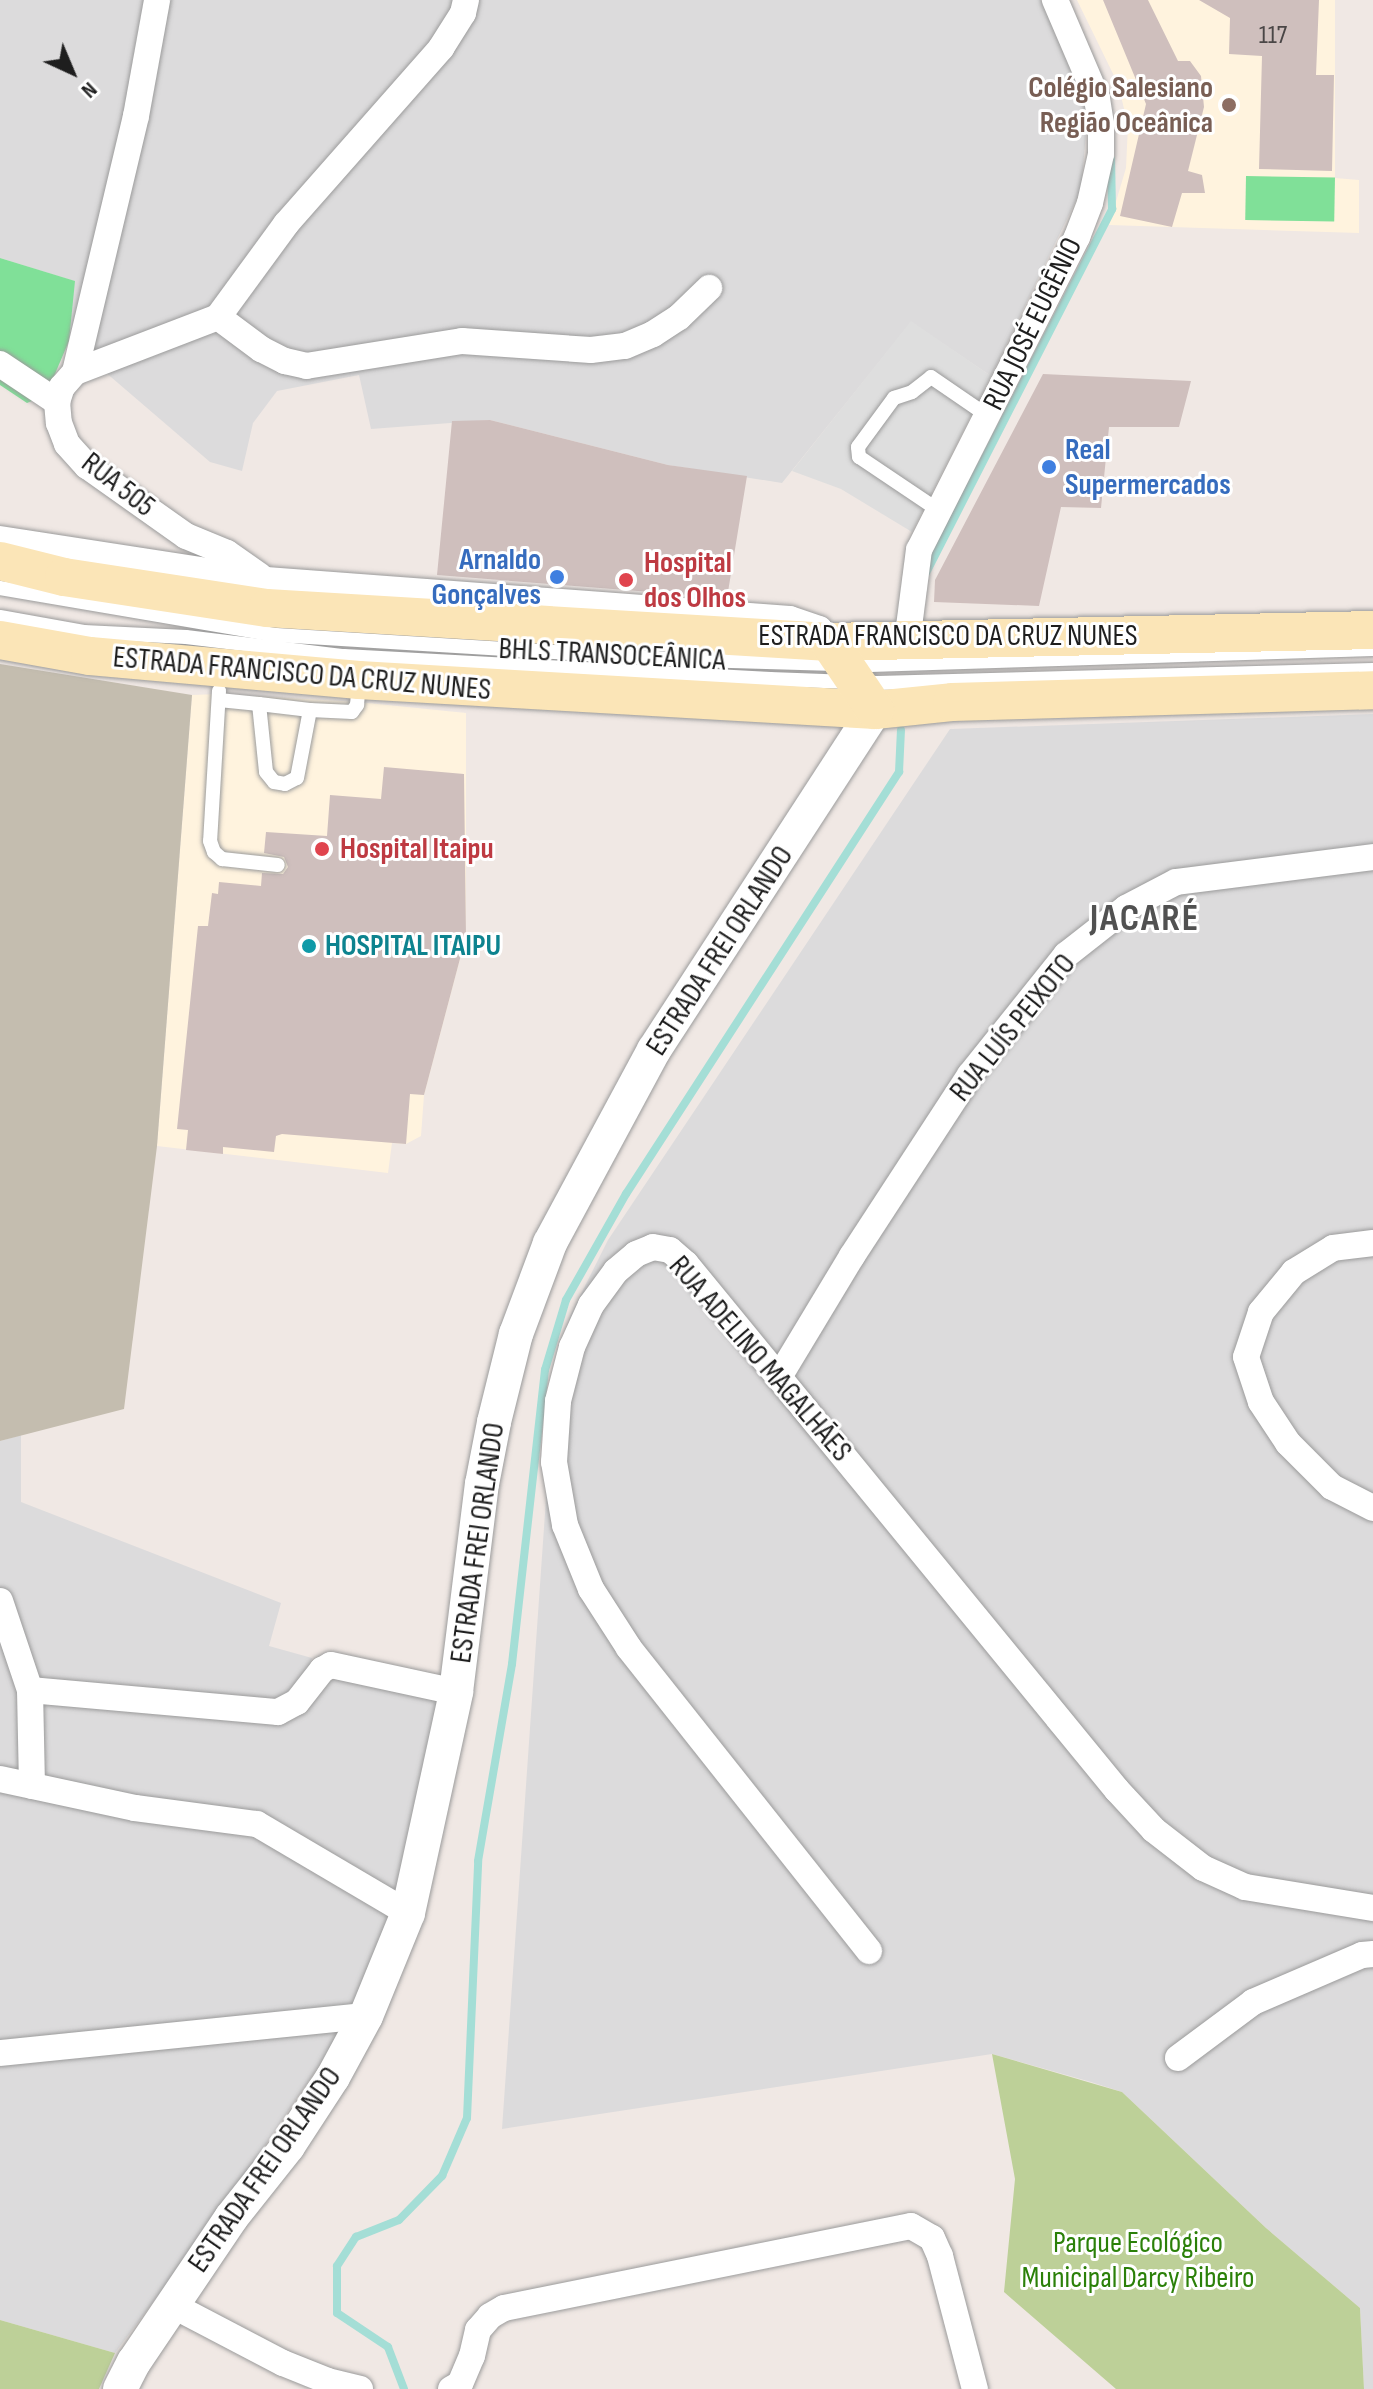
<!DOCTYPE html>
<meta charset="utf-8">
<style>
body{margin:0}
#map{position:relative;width:1373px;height:2389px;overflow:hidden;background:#f0e8e4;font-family:"Sofia Sans Condensed",sans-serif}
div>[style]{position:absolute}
.residential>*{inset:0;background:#dcdbdc}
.education>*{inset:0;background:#fff3de}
.construction>*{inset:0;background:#c4bdaf}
.forest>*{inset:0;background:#bdd098}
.pitch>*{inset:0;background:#80e098;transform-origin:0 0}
.parking>*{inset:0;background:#dedede}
.stream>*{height:8px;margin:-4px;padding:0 4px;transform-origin:4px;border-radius:4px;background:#a4ded6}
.building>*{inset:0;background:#cfbfbd}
.roads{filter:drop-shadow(0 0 2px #9b9b9b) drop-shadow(0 0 2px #9b9b9b)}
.service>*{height:14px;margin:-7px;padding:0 7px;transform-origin:7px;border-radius:7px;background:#fff}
.minor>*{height:26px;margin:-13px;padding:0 13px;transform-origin:13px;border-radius:13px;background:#fff}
.tertiary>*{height:34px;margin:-17px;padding:0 17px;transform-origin:17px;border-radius:17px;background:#fff}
.secondary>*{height:38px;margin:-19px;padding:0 19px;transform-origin:19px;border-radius:19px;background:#fbe5b7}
.dots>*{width:22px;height:22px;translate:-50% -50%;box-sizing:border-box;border:4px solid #fff;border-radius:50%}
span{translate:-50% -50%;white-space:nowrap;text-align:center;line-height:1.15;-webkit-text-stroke:6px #fff;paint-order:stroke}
.number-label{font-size:26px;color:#4a4646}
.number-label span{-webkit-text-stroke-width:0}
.education-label{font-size:30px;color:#785e54;font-weight:700}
.right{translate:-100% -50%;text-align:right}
.street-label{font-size:30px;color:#1e1e1e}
.shop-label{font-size:30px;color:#366cbe;font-weight:700}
.left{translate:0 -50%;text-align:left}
.health-label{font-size:30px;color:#be3a42;font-weight:700}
.culture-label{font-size:30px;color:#0d838f;font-weight:700}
.park-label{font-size:30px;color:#2b8009}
.district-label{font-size:38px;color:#515151;font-weight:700;letter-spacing:2px}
.north{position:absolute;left:32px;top:32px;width:80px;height:80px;-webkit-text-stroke:6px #fff;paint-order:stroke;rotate:136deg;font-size:22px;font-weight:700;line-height:32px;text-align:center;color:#1e1e1e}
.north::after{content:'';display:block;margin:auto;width:28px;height:36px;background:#1e1e1e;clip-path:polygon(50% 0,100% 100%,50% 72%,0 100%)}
</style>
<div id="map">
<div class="residential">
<div style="clip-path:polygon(0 0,1041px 0,1088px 111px,1081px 190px,991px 376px,911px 322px,782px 483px,668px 465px,490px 420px,371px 429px,359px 375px,277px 391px,253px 423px,242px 471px,210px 462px,69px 341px,74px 281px,0 258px)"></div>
<div style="clip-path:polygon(1373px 714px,1373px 2389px,1364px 2389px,1360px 2308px,1266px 2228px,1122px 2092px,1091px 2082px,992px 2054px,502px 2129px,546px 1499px,550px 1389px,570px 1316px,608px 1240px,950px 729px)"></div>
<div style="clip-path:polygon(21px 1435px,21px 1502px,281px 1603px,269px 1646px,312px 1658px,309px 1667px,444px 1698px,398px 1907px,352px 2017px,210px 2226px,115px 2353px,0 2320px,0 1441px)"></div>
</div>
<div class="education">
<div style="clip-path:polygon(1077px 0,1335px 0,1335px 178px,1359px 180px,1359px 233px,1109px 225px,1126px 168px,1128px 125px,1118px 84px)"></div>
<div style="clip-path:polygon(219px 694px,358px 702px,466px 713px,466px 936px,424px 1095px,421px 1136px,406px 1144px,392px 1143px,388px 1173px,157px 1146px,192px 695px)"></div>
</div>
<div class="construction">
<div style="clip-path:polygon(0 664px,192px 695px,157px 1146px,124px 1409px,0 1441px)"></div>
</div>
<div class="forest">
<div style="clip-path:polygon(992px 2054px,1122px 2092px,1266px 2228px,1360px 2308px,1364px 2389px,1116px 2389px,1004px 2292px,1015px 2179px)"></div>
<div style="clip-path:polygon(0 2320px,115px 2353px,99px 2389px,0 2389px)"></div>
</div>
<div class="pitch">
<div style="left:1246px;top:176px;width:89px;height:44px;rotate:1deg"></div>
<div style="clip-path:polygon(0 258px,75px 281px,69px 341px,46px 395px,27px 403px,0 385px)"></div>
</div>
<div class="parking">
<div style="clip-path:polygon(911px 321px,991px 376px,912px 532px,841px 489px,792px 471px)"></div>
</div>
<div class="stream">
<div style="left:926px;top:573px;width:409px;rotate:-62.9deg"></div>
<div style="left:1112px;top:209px;width:50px;rotate:-91.1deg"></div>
<div style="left:404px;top:2389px;width:45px;rotate:-110.9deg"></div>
<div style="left:388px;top:2347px;width:61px;rotate:-146.3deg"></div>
<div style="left:337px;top:2313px;width:47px;rotate:-90deg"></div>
<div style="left:337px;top:2266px;width:35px;rotate:-57deg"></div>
<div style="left:356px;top:2237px;width:46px;rotate:-21.6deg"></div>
<div style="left:399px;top:2220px;width:62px;rotate:-45.7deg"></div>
<div style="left:442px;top:2176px;width:63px;rotate:-66.7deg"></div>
<div style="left:467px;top:2118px;width:257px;rotate:-87.5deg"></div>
<div style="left:478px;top:1861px;width:200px;rotate:-80.2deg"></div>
<div style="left:512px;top:1664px;width:296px;rotate:-83.6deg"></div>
<div style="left:545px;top:1370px;width:73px;rotate:-73.3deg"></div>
<div style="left:566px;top:1300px;width:122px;rotate:-60.5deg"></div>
<div style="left:626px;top:1194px;width:503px;rotate:-57.1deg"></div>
<div style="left:899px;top:772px;width:42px;rotate:-87.3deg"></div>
</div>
<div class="building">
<div style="clip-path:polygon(1103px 0,1148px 0,1178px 61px,1190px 61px,1201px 76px,1204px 107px,1188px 171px,1202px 175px,1205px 193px,1182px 193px,1172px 227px,1120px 216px,1146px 104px)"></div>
<div style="clip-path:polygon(1199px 0,1319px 0,1316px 75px,1334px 75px,1332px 171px,1259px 169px,1262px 56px,1229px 54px,1230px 18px)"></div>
<div style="clip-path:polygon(1043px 374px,1191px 381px,1179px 427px,1109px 427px,1101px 508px,1061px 507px,1039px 606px,934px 602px,935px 580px)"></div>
<div style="clip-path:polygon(490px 420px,668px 465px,747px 476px,727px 598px,437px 575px,452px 421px)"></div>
<div style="clip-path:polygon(384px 767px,464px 774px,466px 936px,424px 1095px,410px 1094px,406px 1144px,282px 1134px,276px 1136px,274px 1152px,223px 1147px,223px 1154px,186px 1150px,188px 1130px,177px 1129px,198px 926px,208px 926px,212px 893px,218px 894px,219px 882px,261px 886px,262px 873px,283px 874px,288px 867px,284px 857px,264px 853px,266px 832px,327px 836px,330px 795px,381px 799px)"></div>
</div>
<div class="roads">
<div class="service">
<div style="left:938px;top:510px;width:95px;rotate:-146.1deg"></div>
<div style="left:859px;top:457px;width:10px;rotate:-96deg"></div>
<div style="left:858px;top:447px;width:61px;rotate:-53.7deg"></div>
<div style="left:894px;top:398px;width:19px;rotate:-18deg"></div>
<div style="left:912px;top:392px;width:24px;rotate:-38deg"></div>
<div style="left:931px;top:377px;width:69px;rotate:34.4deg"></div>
<div style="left:0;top:588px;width:280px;rotate:9.7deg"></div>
<div style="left:276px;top:635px;width:389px;rotate:3.5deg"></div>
<div style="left:664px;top:659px;width:206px;rotate:1.7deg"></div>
<div style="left:870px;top:665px;width:503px;rotate:-1.82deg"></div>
<div style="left:0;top:617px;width:85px;rotate:10.1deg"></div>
<div style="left:84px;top:632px;width:102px;rotate:2.8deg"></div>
<div style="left:186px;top:637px;width:159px;rotate:6.9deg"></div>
<div style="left:344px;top:656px;width:427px;rotate:3.1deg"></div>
<div style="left:770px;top:679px;width:107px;rotate:2.1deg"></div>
<div style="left:877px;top:683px;width:496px;rotate:-1.5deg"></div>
<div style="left:219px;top:691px;width:150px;rotate:93.4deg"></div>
<div style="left:210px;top:841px;width:12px;rotate:70deg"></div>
<div style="left:214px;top:852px;width:11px;rotate:41deg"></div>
<div style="left:222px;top:859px;width:56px;rotate:6.1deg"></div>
<div style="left:219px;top:700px;width:40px;rotate:5.7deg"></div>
<div style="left:259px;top:704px;width:68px;rotate:84.1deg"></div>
<div style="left:266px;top:772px;width:13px;rotate:51deg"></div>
<div style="left:274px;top:782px;width:11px;rotate:10deg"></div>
<div style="left:285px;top:784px;width:13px;rotate:-27deg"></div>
<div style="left:297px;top:778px;width:69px;rotate:-79.2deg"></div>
<div style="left:310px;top:710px;width:42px;rotate:2.7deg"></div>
<div style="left:352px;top:712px;width:9px;rotate:-54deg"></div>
<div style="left:357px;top:705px;width:25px;rotate:-85deg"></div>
<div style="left:259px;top:704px;width:51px;rotate:6.7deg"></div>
</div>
<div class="minor">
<div style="left:218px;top:317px;width:115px;rotate:-53.8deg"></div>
<div style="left:286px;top:224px;width:235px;rotate:-48.6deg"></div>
<div style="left:441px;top:48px;width:41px;rotate:-57.8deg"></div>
<div style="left:463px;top:13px;width:13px;rotate:-77deg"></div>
<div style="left:0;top:364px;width:69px;rotate:33.7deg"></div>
<div style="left:57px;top:402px;width:21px;rotate:85deg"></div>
<div style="left:59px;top:423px;width:22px;rotate:69deg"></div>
<div style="left:67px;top:444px;width:30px;rotate:48deg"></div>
<div style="left:87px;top:466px;width:121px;rotate:35.3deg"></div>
<div style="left:186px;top:536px;width:44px;rotate:22.5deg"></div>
<div style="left:227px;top:553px;width:40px;rotate:34.9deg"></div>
<div style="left:75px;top:372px;width:263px;rotate:-76.6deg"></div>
<div style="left:136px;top:116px;width:118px;rotate:-79.7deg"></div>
<div style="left:57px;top:402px;width:16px;rotate:-72deg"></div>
<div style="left:62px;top:387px;width:20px;rotate:-49deg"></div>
<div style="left:75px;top:372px;width:153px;rotate:-21deg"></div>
<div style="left:218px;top:317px;width:54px;rotate:36.7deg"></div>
<div style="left:261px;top:349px;width:27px;rotate:27deg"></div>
<div style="left:285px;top:361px;width:22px;rotate:13deg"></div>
<div style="left:306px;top:366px;width:158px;rotate:-9.1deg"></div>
<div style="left:462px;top:341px;width:129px;rotate:4deg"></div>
<div style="left:591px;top:350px;width:34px;rotate:-7deg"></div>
<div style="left:625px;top:346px;width:30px;rotate:-23deg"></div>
<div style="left:653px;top:334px;width:31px;rotate:-33deg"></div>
<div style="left:679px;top:317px;width:42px;rotate:-44deg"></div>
<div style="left:0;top:539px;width:269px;rotate:8.8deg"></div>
<div style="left:266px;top:580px;width:525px;rotate:4.26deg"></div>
<div style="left:790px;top:619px;width:31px;rotate:19deg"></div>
<div style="left:819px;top:629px;width:9px;rotate:54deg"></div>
<div style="left:907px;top:642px;width:93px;rotate:-82.6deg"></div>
<div style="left:919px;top:550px;width:351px;rotate:-63.2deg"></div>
<div style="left:1077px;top:237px;width:36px;rotate:-69deg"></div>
<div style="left:1090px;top:203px;width:50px;rotate:-77.3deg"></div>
<div style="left:1101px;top:154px;width:30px;rotate:-90deg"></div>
<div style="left:1101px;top:124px;width:26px;rotate:-99deg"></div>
<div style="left:1097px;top:98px;width:107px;rotate:-113.2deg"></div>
<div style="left:1373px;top:1243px;width:40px;rotate:172.9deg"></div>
<div style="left:1333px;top:1248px;width:46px;rotate:148.4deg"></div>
<div style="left:1294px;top:1272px;width:52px;rotate:129.5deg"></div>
<div style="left:1261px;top:1312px;width:47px;rotate:108.4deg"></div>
<div style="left:1246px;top:1357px;width:47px;rotate:71.6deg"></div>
<div style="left:1261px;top:1402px;width:49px;rotate:56.6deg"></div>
<div style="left:1288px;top:1443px;width:62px;rotate:45deg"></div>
<div style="left:1332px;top:1487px;width:46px;rotate:27.1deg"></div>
<div style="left:779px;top:1377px;width:141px;rotate:-58.9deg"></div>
<div style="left:852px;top:1256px;width:216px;rotate:-56.9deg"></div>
<div style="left:970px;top:1075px;width:154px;rotate:-51.3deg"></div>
<div style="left:1066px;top:955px;width:76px;rotate:-38.1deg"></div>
<div style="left:1126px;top:908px;width:56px;rotate:-27.5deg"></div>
<div style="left:1176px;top:882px;width:199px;rotate:-7.2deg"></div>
<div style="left:0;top:1601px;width:94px;rotate:71.4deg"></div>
<div style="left:30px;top:1690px;width:96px;rotate:88.8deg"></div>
<div style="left:30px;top:1690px;width:249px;rotate:5.1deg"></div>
<div style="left:278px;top:1712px;width:21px;rotate:-28deg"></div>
<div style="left:297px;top:1702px;width:41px;rotate:-52deg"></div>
<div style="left:322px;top:1670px;width:10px;rotate:-29deg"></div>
<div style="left:331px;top:1665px;width:128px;rotate:12.2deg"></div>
<div style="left:0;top:1779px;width:138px;rotate:12.1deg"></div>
<div style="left:135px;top:1808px;width:123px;rotate:7.5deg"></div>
<div style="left:257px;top:1824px;width:175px;rotate:30.5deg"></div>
<div style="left:869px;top:1951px;width:387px;rotate:-128.4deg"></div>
<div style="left:629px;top:1648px;width:70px;rotate:-122.8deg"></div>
<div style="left:591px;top:1589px;width:69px;rotate:-112.1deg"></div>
<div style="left:565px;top:1525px;width:64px;rotate:-99.9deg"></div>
<div style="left:554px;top:1462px;width:61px;rotate:-86.2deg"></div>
<div style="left:558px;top:1401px;width:56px;rotate:-75.5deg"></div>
<div style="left:572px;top:1347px;width:46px;rotate:-65.7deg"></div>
<div style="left:591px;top:1305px;width:42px;rotate:-53.7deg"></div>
<div style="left:616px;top:1271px;width:26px;rotate:-40deg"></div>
<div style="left:636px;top:1254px;width:18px;rotate:-22deg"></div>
<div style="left:653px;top:1247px;width:17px;rotate:10deg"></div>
<div style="left:670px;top:1250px;width:21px;rotate:41deg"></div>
<div style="left:686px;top:1264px;width:680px;rotate:50.67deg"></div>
<div style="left:1117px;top:1790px;width:54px;rotate:47.2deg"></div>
<div style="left:1154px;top:1830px;width:62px;rotate:37.8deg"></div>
<div style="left:1203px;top:1868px;width:46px;rotate:24.3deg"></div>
<div style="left:1245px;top:1887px;width:130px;rotate:9.3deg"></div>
<div style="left:0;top:2053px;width:368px;rotate:-5.8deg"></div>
<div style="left:1178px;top:2058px;width:94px;rotate:-36.7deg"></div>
<div style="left:1253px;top:2002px;width:119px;rotate:-23.3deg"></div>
<div style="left:1362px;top:1955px;width:11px;rotate:-5deg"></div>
<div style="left:172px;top:2305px;width:125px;rotate:27.6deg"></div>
<div style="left:283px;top:2363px;width:48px;rotate:21.8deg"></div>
<div style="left:328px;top:2381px;width:33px;rotate:14deg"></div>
<div style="left:451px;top:2389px;width:10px;rotate:-29deg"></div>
<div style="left:460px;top:2384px;width:30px;rotate:-67deg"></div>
<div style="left:472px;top:2356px;width:27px;rotate:-77deg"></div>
<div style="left:478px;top:2330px;width:18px;rotate:-49deg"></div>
<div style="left:490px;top:2316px;width:16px;rotate:-30deg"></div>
<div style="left:504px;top:2308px;width:415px;rotate:-11.4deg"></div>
<div style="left:911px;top:2226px;width:24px;rotate:30deg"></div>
<div style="left:932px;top:2238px;width:20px;rotate:66deg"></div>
<div style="left:940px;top:2256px;width:138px;rotate:75.3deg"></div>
</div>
<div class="tertiary">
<div style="left:120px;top:2389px;width:30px;rotate:-63deg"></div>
<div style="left:134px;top:2362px;width:174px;rotate:-56deg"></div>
<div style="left:231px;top:2218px;width:92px;rotate:-51.6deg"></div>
<div style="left:288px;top:2146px;width:82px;rotate:-56.9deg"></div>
<div style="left:333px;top:2077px;width:69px;rotate:-61.6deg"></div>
<div style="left:366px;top:2016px;width:111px;rotate:-67.8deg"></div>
<div style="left:408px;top:1913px;width:226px;rotate:-77.7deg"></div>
<div style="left:456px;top:1692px;width:210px;rotate:-82.9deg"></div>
<div style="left:482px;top:1484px;width:63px;rotate:-79deg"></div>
<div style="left:494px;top:1422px;width:91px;rotate:-76deg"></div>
<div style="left:516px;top:1334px;width:97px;rotate:-69.5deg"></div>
<div style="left:550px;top:1243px;width:219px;rotate:-61.7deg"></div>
<div style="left:654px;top:1050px;width:406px;rotate:-57deg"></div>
</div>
<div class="secondary">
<div style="left:0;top:561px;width:66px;rotate:14deg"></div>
<div style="left:64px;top:577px;width:205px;rotate:8.7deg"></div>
<div style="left:267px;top:608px;width:563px;rotate:3.46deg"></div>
<div style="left:829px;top:642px;width:544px;rotate:-1.26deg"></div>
<div style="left:0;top:640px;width:91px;rotate:10.1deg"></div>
<div style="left:90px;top:656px;width:270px;rotate:5.1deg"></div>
<div style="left:359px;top:680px;width:517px;rotate:3.33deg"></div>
<div style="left:875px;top:710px;width:77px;rotate:-5.9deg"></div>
<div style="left:952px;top:702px;width:421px;rotate:-1.6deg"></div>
<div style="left:829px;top:642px;width:82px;rotate:55.9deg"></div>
</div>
</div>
<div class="dots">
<div style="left:1229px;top:105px;background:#8d6e63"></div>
<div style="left:1049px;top:467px;background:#3f7fe0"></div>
<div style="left:557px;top:577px;background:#3f7fe0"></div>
<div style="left:626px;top:580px;background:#e0444e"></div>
<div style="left:322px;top:849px;background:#e0444e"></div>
<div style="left:309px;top:946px;background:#0f9aa8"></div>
</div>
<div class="number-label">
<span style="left:1273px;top:36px">117</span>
</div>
<div class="education-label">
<span class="right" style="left:1213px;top:105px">Colégio Salesiano<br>Região Oceânica</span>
</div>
<div class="street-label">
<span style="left:1033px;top:324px;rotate:-64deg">RUA JOSÉ EUGÊNIO</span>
<span style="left:118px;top:485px;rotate:38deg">RUA 505</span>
<span style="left:948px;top:636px">ESTRADA FRANCISCO DA CRUZ NUNES</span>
<span style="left:612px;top:655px;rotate:3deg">BHLS TRANSOCEÂNICA</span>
<span style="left:302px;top:674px;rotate:5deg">ESTRADA FRANCISCO DA CRUZ NUNES</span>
<span style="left:720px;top:951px;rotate:-57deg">ESTRADA FREI ORLANDO</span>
<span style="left:1013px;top:1028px;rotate:-51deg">RUA LUÍS PEIXOTO</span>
<span style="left:760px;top:1359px;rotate:49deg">RUA ADELINO MAGALHÃES</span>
<span style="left:478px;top:1543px;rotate:-82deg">ESTRADA FREI ORLANDO</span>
<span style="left:265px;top:2170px;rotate:-55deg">ESTRADA FREI ORLANDO</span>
</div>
<div class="shop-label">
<span class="left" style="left:1065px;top:467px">Real<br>Supermercados</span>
<span class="right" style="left:541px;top:577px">Arnaldo<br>Gonçalves</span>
</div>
<div class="health-label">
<span class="left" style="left:644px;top:580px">Hospital<br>dos Olhos</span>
<span class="left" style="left:340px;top:849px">Hospital Itaipu</span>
</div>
<div class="culture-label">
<span class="left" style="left:325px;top:946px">HOSPITAL ITAIPU</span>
</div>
<div class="park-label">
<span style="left:1138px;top:2260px">Parque Ecológico<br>Municipal Darcy Ribeiro</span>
</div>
<div class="district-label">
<span style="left:1145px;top:919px">JACARÉ</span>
</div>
<div class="north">N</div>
</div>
